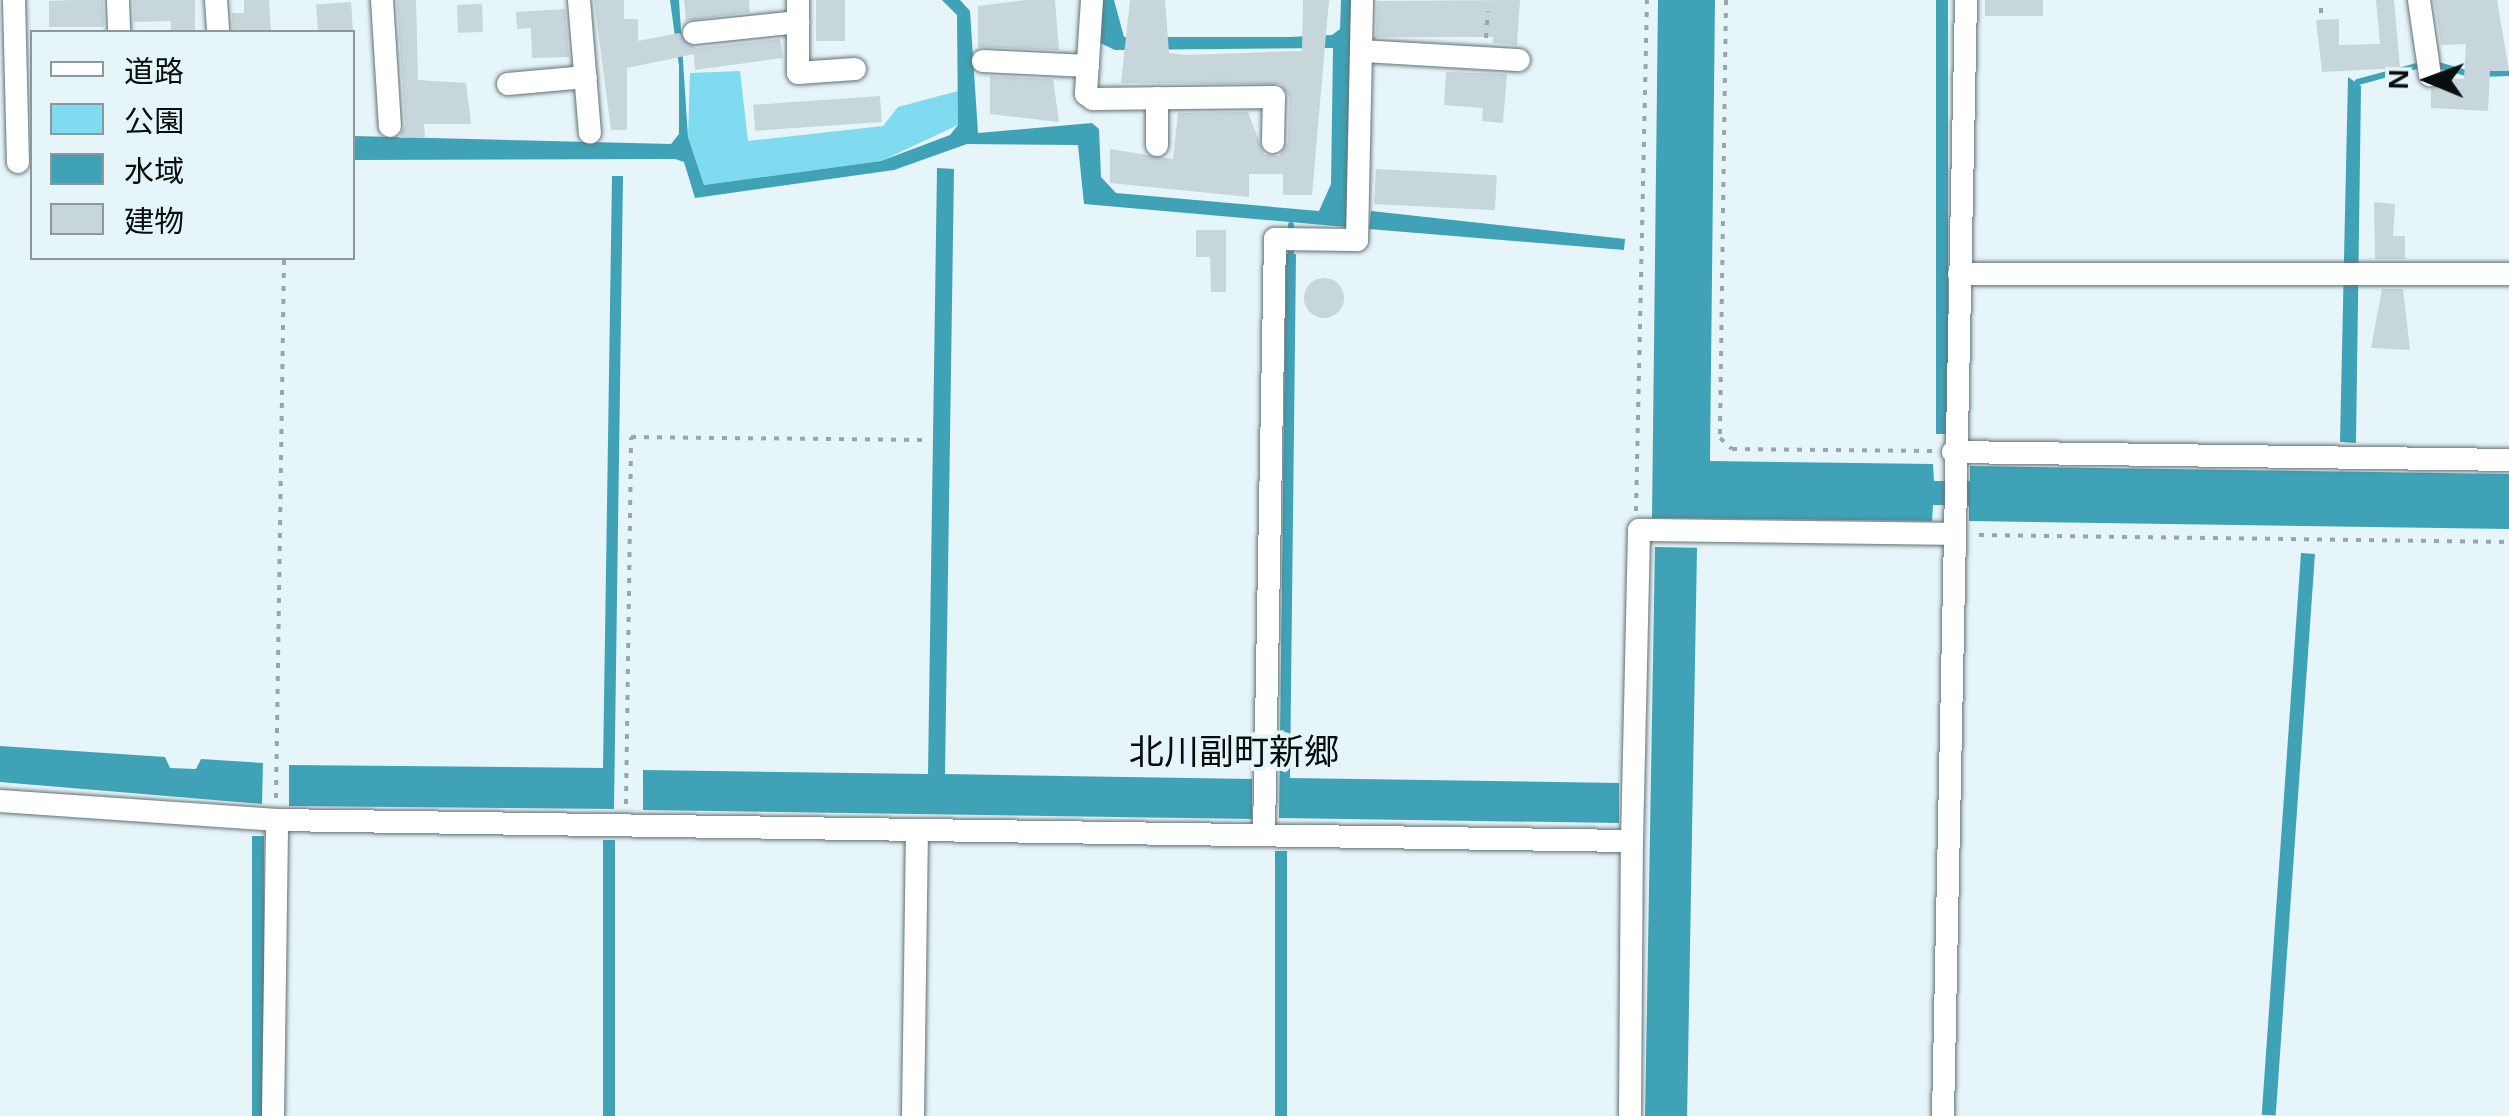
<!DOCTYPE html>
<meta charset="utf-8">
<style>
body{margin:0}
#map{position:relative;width:2509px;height:1116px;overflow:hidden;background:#e5f5f9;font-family:Arial,"Noto Sans JP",sans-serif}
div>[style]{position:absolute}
.green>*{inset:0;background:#80dbf0}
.water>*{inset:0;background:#3fa2b7;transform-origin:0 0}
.stream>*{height:6px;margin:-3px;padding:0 3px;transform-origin:3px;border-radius:3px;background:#3fa2b7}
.building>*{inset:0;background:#c6d6da;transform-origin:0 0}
.round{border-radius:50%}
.path>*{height:4px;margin-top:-2px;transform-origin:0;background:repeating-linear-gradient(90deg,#99a6a9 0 5px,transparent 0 13px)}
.roads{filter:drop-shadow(0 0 2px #637174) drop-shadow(0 0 2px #637174)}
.minor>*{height:22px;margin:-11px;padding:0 11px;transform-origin:11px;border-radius:11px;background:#fff}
span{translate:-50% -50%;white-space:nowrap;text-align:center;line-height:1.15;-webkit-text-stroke:8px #e5f5f9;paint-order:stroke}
.quarter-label{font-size:35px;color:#080d0e}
.legend{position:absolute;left:30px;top:30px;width:325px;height:230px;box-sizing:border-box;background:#e5f5f9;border:2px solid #8d989b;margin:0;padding:12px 18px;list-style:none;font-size:30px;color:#080d0e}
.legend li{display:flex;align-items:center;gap:20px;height:50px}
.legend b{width:50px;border:2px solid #8d989b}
.north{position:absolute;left:2379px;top:30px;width:100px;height:100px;-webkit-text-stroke:8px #e5f5f9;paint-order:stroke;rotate:271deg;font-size:28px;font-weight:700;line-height:40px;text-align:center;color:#080d0e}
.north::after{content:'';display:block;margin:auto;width:35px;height:45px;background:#080d0e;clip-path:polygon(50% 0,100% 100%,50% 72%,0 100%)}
</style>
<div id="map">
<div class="green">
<div style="clip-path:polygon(740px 71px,748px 141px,883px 126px,898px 107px,958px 91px,958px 125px,881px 161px,704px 185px,688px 137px,690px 73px)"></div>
</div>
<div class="water">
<div style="clip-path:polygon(670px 0,679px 0,688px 137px,704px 185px,881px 161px,950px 135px,958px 125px,957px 15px,942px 0,960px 0,970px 11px,978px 133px,1092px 123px,1099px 129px,1101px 177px,1116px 193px,1319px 211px,1331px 184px,1333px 48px,1115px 50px,1098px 42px,1099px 0,1114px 0,1124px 37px,1289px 37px,1332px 35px,1340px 29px,1341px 0,1353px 0,1347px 227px,1084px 204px,1078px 145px,967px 144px,894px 170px,695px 198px,684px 162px,675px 159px,353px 160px,353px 136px,671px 144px,679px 134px,679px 66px)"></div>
<div style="clip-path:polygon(1658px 0,1715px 0,1710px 461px,1933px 464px,1934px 481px,1970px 481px,1970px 466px,2509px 474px,2509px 529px,1969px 521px,1969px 506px,1933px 505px,1932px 521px,1652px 518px)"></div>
<div style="left:1936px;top:0;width:12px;height:434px"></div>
<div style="clip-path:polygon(2348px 77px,2361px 86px,2356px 443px,2340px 442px)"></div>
<div style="clip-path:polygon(937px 168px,954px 169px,945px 774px,1252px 779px,1252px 819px,643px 810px,643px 770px,928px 774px)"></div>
<div style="clip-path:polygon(612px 176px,623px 176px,614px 809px,289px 806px,289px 765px,603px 768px)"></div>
<div style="clip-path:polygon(1371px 211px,1625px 239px,1624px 250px,1369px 229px)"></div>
<div style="clip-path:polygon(1286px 254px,1296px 254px,1290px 778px,1619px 783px,1619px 823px,1279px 818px)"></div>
<div style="left:1655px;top:547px;width:42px;height:569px;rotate:1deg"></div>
<div style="left:2301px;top:553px;width:14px;height:563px;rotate:4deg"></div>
<div style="clip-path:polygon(0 746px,165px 757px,170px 768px,196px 769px,201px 759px,263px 763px,262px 804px,0 782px)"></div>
<div style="left:252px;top:836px;width:12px;height:280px"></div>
<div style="left:603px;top:840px;width:12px;height:276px"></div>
<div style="left:1275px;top:851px;width:12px;height:265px"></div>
</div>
<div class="stream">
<div style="left:2438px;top:65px;width:33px;rotate:16deg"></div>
<div style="left:2482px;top:74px;width:27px;rotate:-2deg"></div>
<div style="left:2358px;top:82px;width:64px;rotate:-15.3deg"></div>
<div style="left:1291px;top:254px;width:29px;rotate:-90deg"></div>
</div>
<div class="building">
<div style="clip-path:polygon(72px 0,103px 0,104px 27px,49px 27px,49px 1px)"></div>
<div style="clip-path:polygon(133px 0,195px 0,195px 32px,171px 32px,171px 21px,134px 22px)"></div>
<div style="clip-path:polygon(244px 0,269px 0,271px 32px,233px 32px,232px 13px,244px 13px)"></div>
<div style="clip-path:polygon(397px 0,416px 0,418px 80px,466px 83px,471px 124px,424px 124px,425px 137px,399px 138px,405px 125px)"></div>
<div style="clip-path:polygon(594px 0,624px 0,624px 19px,638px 19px,638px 41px,679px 33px,696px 48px,780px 39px,783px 58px,695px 70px,694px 54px,627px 68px,627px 130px,611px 130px)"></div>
<div style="clip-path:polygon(684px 0,749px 0,750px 12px,686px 21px)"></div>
<div style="left:816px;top:0;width:29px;height:41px"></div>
<div style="clip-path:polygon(1025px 0,1055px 0,1059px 50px,978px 47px,978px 6px)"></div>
<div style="clip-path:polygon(1130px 0,1165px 0,1169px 53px,1187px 55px,1302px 51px,1303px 0,1329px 0,1312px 195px,1283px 195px,1283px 174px,1249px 174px,1249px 197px,1110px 183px,1110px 149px,1173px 159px,1178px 113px,1248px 112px,1264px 154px,1279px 156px,1288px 142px,1289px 97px,1281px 84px,1121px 83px)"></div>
<div style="clip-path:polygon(1520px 0,1517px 45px,1493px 43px,1493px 37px,1376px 37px,1377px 1px)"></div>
<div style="left:1985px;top:0;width:58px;height:16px"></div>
<div style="clip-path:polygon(2376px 0,2394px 0,2400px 68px,2322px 72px,2316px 20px,2339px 19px,2339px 45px,2380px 44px)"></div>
<div style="clip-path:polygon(2434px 0,2497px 0,2509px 71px,2490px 71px,2488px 111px,2431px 108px,2431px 90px,2444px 78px,2464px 79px,2466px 44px,2441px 45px)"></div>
<div style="left:351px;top:2px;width:30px;height:35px;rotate:86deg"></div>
<div style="left:482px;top:4px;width:28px;height:25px;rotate:88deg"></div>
<div style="clip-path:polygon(565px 9px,569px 57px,532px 58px,531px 28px,517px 29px,516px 12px)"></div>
<div style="clip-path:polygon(1446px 72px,1507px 74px,1503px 123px,1482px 121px,1483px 108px,1444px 105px)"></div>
<div style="clip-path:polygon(990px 76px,1053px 79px,1059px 122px,990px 114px)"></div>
<div style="left:880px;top:96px;width:26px;height:127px;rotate:86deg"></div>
<div style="left:1376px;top:169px;width:121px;height:35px;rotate:3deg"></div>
<div style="clip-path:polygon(2374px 202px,2395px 204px,2393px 236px,2405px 236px,2405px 259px,2375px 259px)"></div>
<div style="clip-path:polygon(1196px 230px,1226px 230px,1226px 292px,1211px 292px,1210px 257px,1196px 257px)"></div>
<div class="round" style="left:1304px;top:278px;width:40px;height:40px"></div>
<div style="clip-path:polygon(2382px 289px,2403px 289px,2410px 350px,2371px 348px)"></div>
</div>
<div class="path">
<div style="left:1726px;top:0;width:438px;rotate:90.8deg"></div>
<div style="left:1720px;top:438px;width:16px;rotate:43deg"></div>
<div style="left:1732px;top:449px;width:201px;rotate:0.6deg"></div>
<div style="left:2321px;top:13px;width:13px;rotate:-90deg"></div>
<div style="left:1486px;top:38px;width:27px;rotate:-86deg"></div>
<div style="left:1636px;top:511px;width:511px;rotate:-88.77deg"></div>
<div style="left:1979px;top:535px;width:530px;rotate:0.76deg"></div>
<div style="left:276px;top:798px;width:540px;rotate:-89.15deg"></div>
<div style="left:626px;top:804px;width:367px;rotate:-89.2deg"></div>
<div style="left:631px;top:437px;width:293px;rotate:0.6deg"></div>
</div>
<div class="roads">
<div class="minor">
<div style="left:14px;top:0;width:162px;rotate:88.6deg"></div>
<div style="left:118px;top:0;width:32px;rotate:88deg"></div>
<div style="left:216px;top:0;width:32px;rotate:86deg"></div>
<div style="left:382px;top:0;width:126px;rotate:86.4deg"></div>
<div style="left:579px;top:0;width:133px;rotate:85.3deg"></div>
<div style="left:798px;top:0;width:73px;rotate:90deg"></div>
<div style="left:798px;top:73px;width:57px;rotate:-4deg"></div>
<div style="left:1092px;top:0;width:94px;rotate:93.7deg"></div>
<div style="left:1086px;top:94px;width:9px;rotate:36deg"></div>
<div style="left:1093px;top:99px;width:181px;rotate:-0.6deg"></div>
<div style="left:1274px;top:97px;width:45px;rotate:91.3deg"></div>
<div style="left:2419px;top:0;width:76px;rotate:81.7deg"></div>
<div style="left:694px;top:33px;width:105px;rotate:-6deg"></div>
<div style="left:1362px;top:51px;width:157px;rotate:3.3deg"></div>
<div style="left:983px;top:61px;width:105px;rotate:2.7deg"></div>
<div style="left:508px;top:84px;width:78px;rotate:-5.1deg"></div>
<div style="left:1157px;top:145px;width:47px;rotate:-90deg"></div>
<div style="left:1959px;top:274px;width:550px"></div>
<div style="left:1953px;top:452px;width:556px;rotate:0.82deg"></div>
<div style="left:0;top:801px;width:278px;rotate:3.9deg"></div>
<div style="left:277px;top:820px;width:1355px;rotate:0.89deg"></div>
<div style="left:1632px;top:841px;width:311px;rotate:-88.7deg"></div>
<div style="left:1639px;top:530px;width:312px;rotate:0.7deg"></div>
<div style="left:1264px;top:833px;width:594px;rotate:-88.94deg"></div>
<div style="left:1275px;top:239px;width:82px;rotate:0.7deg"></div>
<div style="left:1357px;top:240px;width:240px;rotate:-88.8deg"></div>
<div style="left:273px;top:1116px;width:296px;rotate:-89.2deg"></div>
<div style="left:913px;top:1116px;width:285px;rotate:-89.2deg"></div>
<div style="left:1630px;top:1116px;width:275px;rotate:-89.6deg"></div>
<div style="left:1943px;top:1116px;width:1116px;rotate:-88.82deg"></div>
</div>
</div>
<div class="quarter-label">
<span style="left:1234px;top:752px">北川副町新郷</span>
</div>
<ul class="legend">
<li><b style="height:12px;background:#fff"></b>道路</li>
<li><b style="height:28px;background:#80dbf0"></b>公園</li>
<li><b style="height:28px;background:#3fa2b7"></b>水域</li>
<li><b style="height:28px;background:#c6d6da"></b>建物</li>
</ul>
<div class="north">N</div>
</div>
